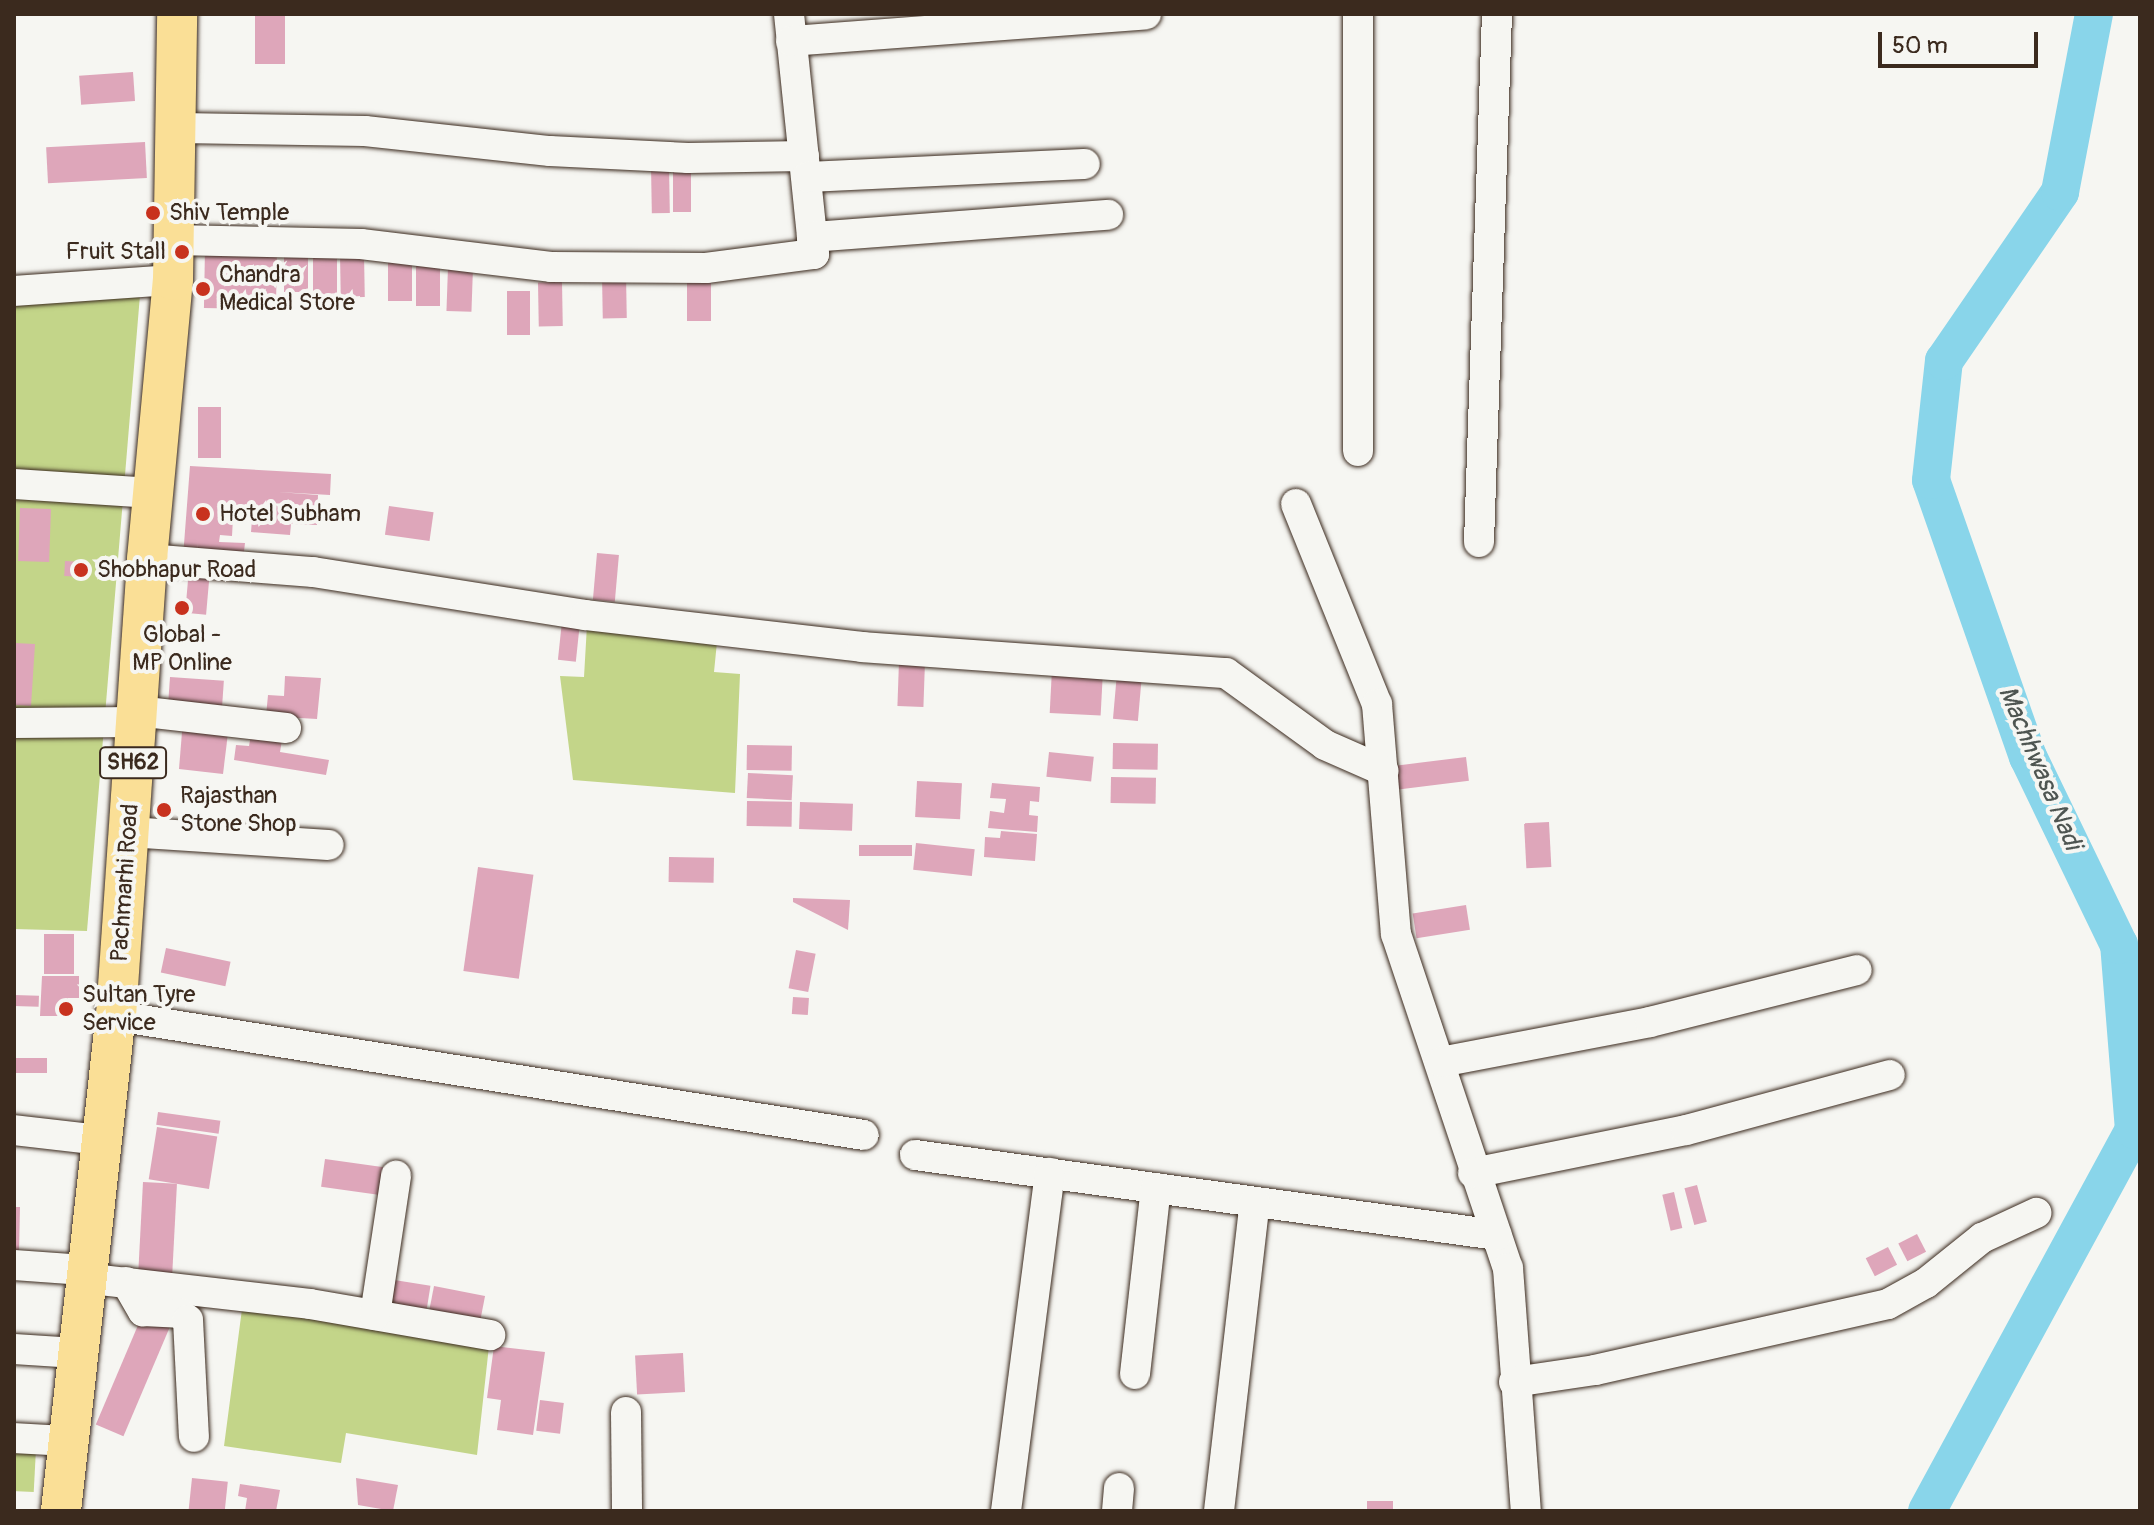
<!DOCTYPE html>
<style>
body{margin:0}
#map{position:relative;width:2154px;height:1525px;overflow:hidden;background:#f6f6f2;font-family:Pangolin,sans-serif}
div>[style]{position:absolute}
.green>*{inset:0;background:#c3d589;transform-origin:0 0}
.river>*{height:38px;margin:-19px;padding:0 19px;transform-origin:19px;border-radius:19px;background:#89d5ea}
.building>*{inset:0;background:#dea6ba;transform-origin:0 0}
.roads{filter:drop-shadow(0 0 2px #3b2a1e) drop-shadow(0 0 2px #3b2a1e)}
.minor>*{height:30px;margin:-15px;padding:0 15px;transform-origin:15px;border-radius:15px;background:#f6f6f2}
.major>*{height:40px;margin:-20px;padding:0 20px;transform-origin:20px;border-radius:20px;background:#fadf96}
.dots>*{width:22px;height:22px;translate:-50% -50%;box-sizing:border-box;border:4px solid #f6f6f2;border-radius:50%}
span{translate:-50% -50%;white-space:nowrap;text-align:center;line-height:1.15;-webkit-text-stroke:8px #f6f6f2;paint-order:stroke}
.shield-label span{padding:2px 6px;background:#f6f6f2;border:2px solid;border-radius:6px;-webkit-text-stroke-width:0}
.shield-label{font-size:22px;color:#3b2a1e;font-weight:700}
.poi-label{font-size:24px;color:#3b2a1e}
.left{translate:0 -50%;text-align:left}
.right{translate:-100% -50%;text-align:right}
.street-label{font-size:24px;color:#3b2a1e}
.water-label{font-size:26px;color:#4e5551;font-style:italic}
.frame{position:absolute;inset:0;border:16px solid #3b2a1e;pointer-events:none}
.scale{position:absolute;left:1878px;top:32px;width:160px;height:36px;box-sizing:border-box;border:4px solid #3b2a1e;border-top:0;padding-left:10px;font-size:24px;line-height:28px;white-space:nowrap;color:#3b2a1e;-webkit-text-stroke:6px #f6f6f2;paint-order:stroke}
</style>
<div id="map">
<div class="green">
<div style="clip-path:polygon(140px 295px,87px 931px,14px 929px,14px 304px)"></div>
<div style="clip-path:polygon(587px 625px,717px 642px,714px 672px,740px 674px,735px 793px,573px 780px,560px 676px,584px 677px)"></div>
<div style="clip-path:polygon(242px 1309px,489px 1346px,477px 1455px,346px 1433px,341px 1463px,224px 1446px)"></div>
<div style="left:14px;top:1448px;width:22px;height:43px;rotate:3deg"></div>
</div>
<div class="river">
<div style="left:1927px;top:1511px;width:434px;rotate:-61.5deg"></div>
<div style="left:2134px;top:1130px;width:186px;rotate:-94.6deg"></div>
<div style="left:2119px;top:945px;width:209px;rotate:-115.8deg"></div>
<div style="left:2028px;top:757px;width:293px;rotate:-109.3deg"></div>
<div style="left:1931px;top:480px;width:120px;rotate:-83.8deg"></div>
<div style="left:1944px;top:361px;width:205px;rotate:-55.5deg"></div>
<div style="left:2060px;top:192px;width:181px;rotate:-79.2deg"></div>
</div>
<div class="building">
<div style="left:255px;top:14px;width:30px;height:50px"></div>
<div style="left:133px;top:72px;width:29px;height:54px;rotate:86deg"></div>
<div style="left:145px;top:142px;width:36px;height:99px;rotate:87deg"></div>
<div style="left:673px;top:164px;width:18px;height:48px"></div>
<div style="left:669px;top:165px;width:48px;height:18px;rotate:89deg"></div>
<div style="left:205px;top:248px;width:72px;height:60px;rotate:1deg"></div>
<div style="left:284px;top:248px;width:24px;height:44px"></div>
<div style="left:313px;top:251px;width:24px;height:44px"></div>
<div style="left:364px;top:253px;width:44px;height:24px;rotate:89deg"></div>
<div style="left:388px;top:258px;width:24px;height:43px"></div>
<div style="left:416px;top:263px;width:24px;height:43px"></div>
<div style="left:448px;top:267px;width:25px;height:44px;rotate:2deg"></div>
<div style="left:626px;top:274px;width:44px;height:24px;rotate:89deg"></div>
<div style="left:687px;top:277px;width:24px;height:44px"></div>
<div style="left:562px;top:282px;width:44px;height:24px;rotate:89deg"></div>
<div style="left:507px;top:291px;width:23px;height:44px"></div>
<div style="left:198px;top:407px;width:23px;height:51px"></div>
<div style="clip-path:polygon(190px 466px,331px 474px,330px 495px,278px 492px,318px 495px,317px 525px,291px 524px,290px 535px,251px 532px,252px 519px,233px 518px,232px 536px,220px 535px,219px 542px,245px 543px,243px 560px,198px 557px,198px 544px,197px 558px,183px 557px)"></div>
<div style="left:389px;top:506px;width:45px;height:29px;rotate:8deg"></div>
<div style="left:20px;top:508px;width:31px;height:53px;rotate:2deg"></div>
<div style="left:597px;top:553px;width:22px;height:47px;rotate:5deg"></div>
<div style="left:65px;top:561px;width:20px;height:15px;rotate:3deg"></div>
<div style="left:189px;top:569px;width:21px;height:44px;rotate:5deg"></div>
<div style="left:562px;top:621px;width:18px;height:39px;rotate:6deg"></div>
<div style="clip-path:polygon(14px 643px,35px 644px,31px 706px,14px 705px)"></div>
<div style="left:899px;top:661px;width:26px;height:45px;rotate:2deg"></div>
<div style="left:1052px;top:669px;width:51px;height:44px;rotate:3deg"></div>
<div style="left:1117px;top:673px;width:25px;height:46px;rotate:5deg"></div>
<div style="clip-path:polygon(285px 676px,321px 678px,317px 719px,266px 716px,268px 695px,284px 696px)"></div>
<div style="left:170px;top:677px;width:54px;height:34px;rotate:4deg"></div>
<div style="clip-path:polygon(183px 720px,228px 733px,223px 774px,179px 769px)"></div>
<div style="clip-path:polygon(252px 729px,283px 734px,280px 752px,329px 760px,326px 775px,234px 760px,236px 745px,249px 746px)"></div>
<div style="left:1113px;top:743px;width:45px;height:26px;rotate:1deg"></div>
<div style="left:747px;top:745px;width:45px;height:25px;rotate:1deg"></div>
<div style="left:1049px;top:752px;width:45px;height:25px;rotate:6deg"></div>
<div style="left:1466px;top:757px;width:24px;height:71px;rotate:83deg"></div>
<div style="left:748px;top:773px;width:45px;height:25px;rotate:3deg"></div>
<div style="left:1111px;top:777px;width:45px;height:26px;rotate:1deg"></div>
<div style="left:917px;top:781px;width:45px;height:36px;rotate:3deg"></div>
<div style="clip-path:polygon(992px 783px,1040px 787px,1039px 802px,1030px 801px,1029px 815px,1038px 816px,1037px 832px,988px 828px,990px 811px,1004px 813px,1006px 799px,990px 798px)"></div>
<div style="left:747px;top:801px;width:45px;height:25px;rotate:1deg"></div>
<div style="left:800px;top:802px;width:53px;height:27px;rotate:2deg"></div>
<div style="left:1549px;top:822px;width:45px;height:25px;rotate:87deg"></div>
<div style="clip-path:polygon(1001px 831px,1037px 834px,1035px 861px,984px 857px,985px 837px,1000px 838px)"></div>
<div style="left:916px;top:843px;width:59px;height:27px;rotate:6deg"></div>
<div style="left:859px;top:845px;width:53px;height:11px"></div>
<div style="left:669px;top:857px;width:45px;height:25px;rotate:1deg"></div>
<div style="left:478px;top:867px;width:56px;height:105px;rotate:8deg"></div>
<div style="clip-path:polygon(793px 898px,850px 900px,848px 930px,793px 902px)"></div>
<div style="left:1466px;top:905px;width:25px;height:54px;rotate:81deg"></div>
<div style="left:44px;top:934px;width:30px;height:40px"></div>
<div style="left:166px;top:948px;width:66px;height:25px;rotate:12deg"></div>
<div style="left:796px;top:950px;width:20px;height:39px;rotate:11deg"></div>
<div style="clip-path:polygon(42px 976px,79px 976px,79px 998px,68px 998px,68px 1016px,40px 1016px)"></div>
<div style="left:14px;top:995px;width:25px;height:11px;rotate:2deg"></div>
<div style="left:793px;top:997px;width:16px;height:17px;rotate:4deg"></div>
<div style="left:14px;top:1058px;width:33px;height:15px"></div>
<div style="left:158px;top:1112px;width:63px;height:13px;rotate:8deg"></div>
<div style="left:157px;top:1127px;width:61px;height:53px;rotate:9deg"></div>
<div style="left:325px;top:1159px;width:63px;height:28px;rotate:8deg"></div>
<div style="left:143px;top:1182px;width:34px;height:90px;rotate:3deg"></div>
<div style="left:1697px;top:1185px;width:38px;height:13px;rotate:75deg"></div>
<div style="left:1674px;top:1192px;width:37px;height:12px;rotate:77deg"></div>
<div style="clip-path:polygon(14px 1207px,20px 1207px,19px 1252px,14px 1252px)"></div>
<div style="left:1917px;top:1234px;width:20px;height:21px;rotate:63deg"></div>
<div style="left:1888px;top:1247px;width:20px;height:25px;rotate:63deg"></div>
<div style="left:388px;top:1279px;width:43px;height:30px;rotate:9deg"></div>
<div style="left:434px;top:1286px;width:52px;height:33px;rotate:11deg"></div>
<div style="left:147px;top:1304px;width:30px;height:131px;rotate:23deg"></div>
<div style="clip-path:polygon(494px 1346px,545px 1352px,533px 1435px,497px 1430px,501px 1400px,487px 1398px)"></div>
<div style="left:683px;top:1353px;width:39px;height:48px;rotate:87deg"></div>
<div style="left:540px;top:1400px;width:24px;height:31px;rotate:7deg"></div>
<div style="left:192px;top:1478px;width:36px;height:33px;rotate:6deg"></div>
<div style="clip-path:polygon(356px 1478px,398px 1485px,393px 1511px,358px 1505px)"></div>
<div style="clip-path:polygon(240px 1484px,280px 1490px,276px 1511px,245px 1511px,247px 1498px,238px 1496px)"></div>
<div style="left:1367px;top:1501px;width:26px;height:10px"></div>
</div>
<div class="roads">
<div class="minor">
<div style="left:789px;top:14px;width:224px;rotate:84.1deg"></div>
<div style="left:812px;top:237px;width:297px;rotate:-4.3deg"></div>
<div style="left:1358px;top:14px;width:437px;rotate:90deg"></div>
<div style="left:791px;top:41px;width:356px;rotate:-4.3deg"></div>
<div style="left:179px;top:128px;width:186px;rotate:0.9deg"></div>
<div style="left:365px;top:131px;width:186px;rotate:6.2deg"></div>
<div style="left:550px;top:151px;width:138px;rotate:2.9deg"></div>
<div style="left:688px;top:158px;width:116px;rotate:-1deg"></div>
<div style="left:807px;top:177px;width:278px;rotate:-2.7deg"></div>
<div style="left:174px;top:240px;width:187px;rotate:1.2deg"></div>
<div style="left:361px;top:244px;width:191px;rotate:6.9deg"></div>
<div style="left:551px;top:267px;width:155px;rotate:0.4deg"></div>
<div style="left:706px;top:268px;width:109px;rotate:-7.4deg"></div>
<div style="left:814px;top:254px;width:17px;rotate:-97deg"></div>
<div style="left:14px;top:291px;width:159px;rotate:-4deg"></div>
<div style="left:14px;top:484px;width:139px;rotate:3.7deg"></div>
<div style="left:1296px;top:504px;width:216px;rotate:68deg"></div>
<div style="left:1377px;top:704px;width:231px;rotate:85.3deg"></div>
<div style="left:1396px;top:934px;width:352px;rotate:71.5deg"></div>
<div style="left:1508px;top:1268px;width:244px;rotate:85.8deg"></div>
<div style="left:1479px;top:542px;width:528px;rotate:-88.05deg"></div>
<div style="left:147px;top:559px;width:167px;rotate:4.5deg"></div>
<div style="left:313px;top:572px;width:276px;rotate:9deg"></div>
<div style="left:586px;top:615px;width:278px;rotate:6.6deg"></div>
<div style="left:862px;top:647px;width:365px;rotate:4.1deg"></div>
<div style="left:1226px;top:673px;width:122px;rotate:36deg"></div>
<div style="left:1325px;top:745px;width:64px;rotate:23.8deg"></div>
<div style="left:137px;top:711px;width:150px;rotate:6.5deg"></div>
<div style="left:14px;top:723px;width:122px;rotate:-0.5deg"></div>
<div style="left:128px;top:832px;width:201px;rotate:3.7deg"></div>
<div style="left:116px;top:1016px;width:757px;rotate:9.04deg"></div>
<div style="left:1441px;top:1062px;width:213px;rotate:-10.8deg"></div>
<div style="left:1650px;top:1022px;width:213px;rotate:-14.1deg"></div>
<div style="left:14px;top:1130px;width:88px;rotate:6.6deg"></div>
<div style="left:915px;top:1155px;width:587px;rotate:7.83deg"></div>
<div style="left:1473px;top:1173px;width:217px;rotate:-11.4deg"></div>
<div style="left:1686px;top:1130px;width:211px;rotate:-15.1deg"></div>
<div style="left:14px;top:1265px;width:70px;rotate:4.1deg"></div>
<div style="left:83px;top:1278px;width:228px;rotate:6.5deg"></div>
<div style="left:310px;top:1304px;width:183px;rotate:9.8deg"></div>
<div style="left:126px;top:1282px;width:34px;rotate:60deg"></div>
<div style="left:143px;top:1311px;width:36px;rotate:3deg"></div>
<div style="left:179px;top:1313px;width:11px;rotate:38deg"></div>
<div style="left:188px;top:1320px;width:117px;rotate:87.1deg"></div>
<div style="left:375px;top:1315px;width:141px;rotate:-81.4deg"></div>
<div style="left:14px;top:1349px;width:62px;rotate:3.7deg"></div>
<div style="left:1135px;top:1374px;width:187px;rotate:-83.6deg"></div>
<div style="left:1514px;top:1382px;width:82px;rotate:-8.4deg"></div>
<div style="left:1595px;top:1370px;width:300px;rotate:-12.7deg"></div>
<div style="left:1888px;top:1304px;width:43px;rotate:-28.9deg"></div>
<div style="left:1926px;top:1283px;width:72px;rotate:-38.8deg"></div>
<div style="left:1982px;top:1238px;width:60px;rotate:-24.8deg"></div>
<div style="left:626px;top:1412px;width:99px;rotate:89.4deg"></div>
<div style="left:14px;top:1438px;width:54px;rotate:3.2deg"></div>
<div style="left:1006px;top:1511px;width:341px;rotate:-82.6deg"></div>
<div style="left:1117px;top:1511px;width:23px;rotate:-85deg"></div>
<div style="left:1219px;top:1511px;width:311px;rotate:-83.4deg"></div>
</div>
<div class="major">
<div style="left:61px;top:1511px;width:498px;rotate:-83.7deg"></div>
<div style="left:116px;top:1016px;width:458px;rotate:-86.1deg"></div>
<div style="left:147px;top:559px;width:280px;rotate:-84.7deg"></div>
<div style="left:173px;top:280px;width:266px;rotate:-89.1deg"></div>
</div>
</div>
<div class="dots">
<div style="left:153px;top:213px;background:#c8321e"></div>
<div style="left:182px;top:252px;background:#c8321e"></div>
<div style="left:203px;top:289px;background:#c8321e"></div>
<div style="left:203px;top:514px;background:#c8321e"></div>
<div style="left:81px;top:570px;background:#c8321e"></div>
<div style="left:182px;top:608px;background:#c8321e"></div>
<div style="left:164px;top:810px;background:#c8321e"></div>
<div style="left:66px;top:1009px;background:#c8321e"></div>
</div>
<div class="shield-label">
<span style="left:133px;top:763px">SH62</span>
</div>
<div class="poi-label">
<span class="left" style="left:169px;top:213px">Shiv Temple</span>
<span class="right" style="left:166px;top:252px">Fruit Stall</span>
<span class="left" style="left:219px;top:289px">Chandra<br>Medical Store</span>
<span class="left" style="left:219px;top:514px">Hotel Subham</span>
<span class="left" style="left:97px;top:570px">Shobhapur Road</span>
<span style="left:182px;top:649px">Global -<br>MP Online</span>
<span class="left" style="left:180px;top:810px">Rajasthan<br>Stone Shop</span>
<span class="left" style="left:82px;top:1009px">Sultan Tyre<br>Service</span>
</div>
<div class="street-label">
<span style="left:125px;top:883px;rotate:-86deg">Pachmarhi Road</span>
</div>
<div class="water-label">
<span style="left:2039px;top:768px;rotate:67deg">Machhwasa Nadi</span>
</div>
<div class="frame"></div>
<div class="scale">50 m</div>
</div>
